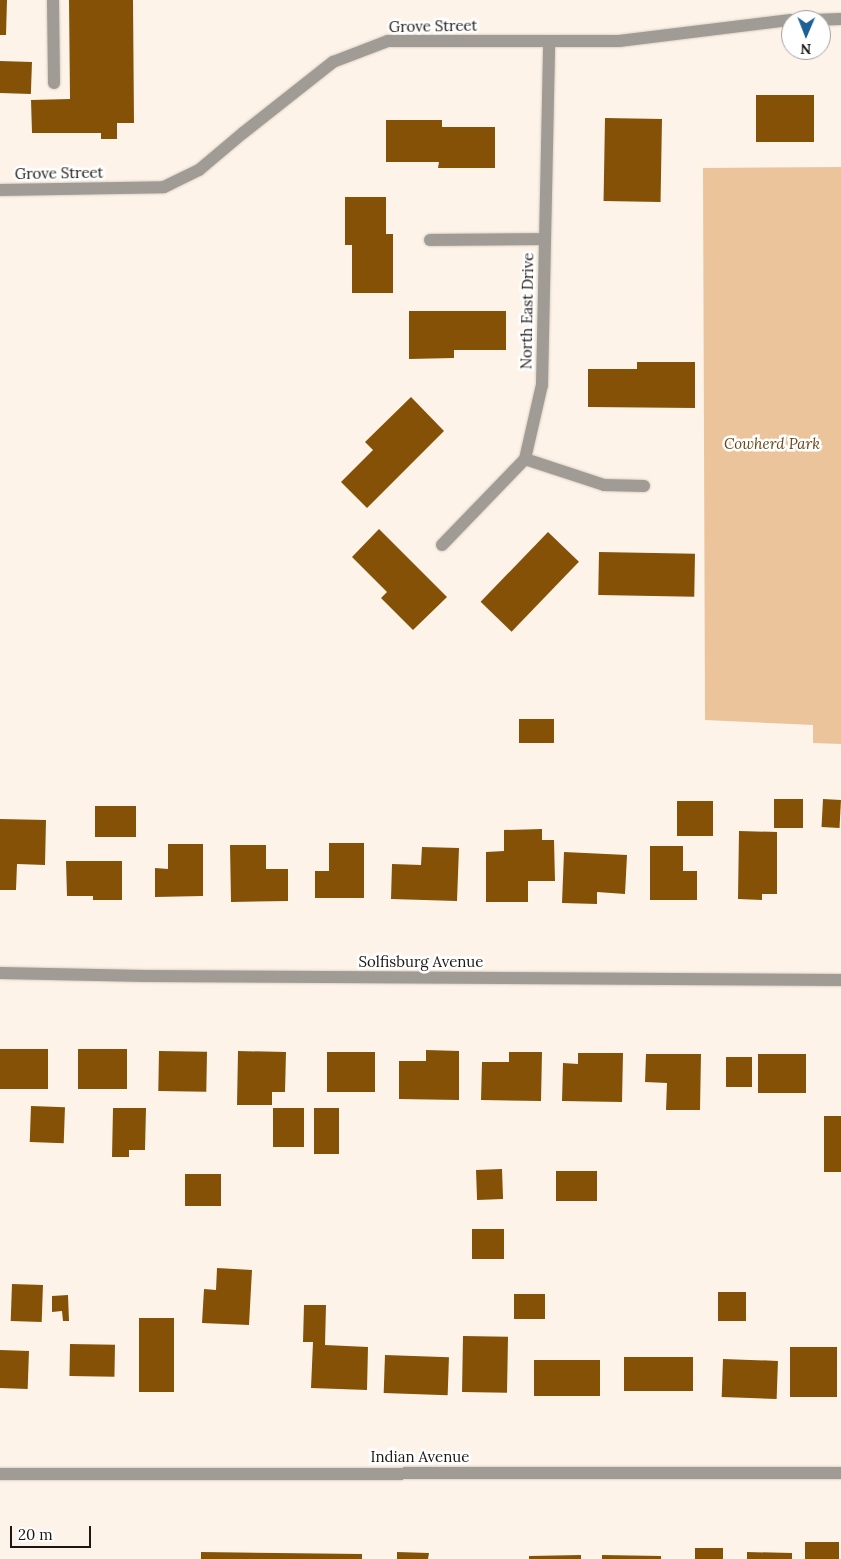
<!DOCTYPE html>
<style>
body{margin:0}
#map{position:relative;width:841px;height:1559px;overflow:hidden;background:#fef3e8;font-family:Lora,serif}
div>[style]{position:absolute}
.green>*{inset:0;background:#ecc49c}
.building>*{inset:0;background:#855106;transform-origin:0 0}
.roads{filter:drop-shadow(0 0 1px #dad0c6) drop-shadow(0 0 1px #dad0c6)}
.minor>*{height:12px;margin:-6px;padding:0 6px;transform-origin:6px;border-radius:6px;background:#a09b95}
span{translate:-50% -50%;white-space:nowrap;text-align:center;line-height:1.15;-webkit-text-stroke:5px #fff;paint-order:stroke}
.street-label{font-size:15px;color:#1c1713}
.park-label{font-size:15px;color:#6c4617;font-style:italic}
.north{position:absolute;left:781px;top:10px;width:50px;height:50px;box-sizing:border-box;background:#fff;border:1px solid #a4a2a1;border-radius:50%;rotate:181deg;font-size:14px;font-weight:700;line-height:20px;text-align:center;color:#1c1713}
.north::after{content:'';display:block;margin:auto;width:18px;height:22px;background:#1e6096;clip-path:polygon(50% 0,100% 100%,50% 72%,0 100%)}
.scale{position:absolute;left:10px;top:1526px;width:81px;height:22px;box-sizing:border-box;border:2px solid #1c1713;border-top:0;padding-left:6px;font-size:15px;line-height:18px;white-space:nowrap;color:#1c1713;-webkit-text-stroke:4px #fff;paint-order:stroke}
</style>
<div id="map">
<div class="green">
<div style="clip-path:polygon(841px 167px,841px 744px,813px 743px,813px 725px,705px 720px,703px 168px)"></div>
</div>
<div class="building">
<div style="clip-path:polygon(0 0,7px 0,6px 35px,0 35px)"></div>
<div style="clip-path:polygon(69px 0,133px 0,134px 123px,117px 123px,117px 139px,101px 139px,101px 133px,32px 133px,31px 100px,70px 99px)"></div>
<div style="left:0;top:61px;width:32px;height:32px;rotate:2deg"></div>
<div style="left:756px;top:95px;width:58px;height:47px"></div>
<div style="left:605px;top:118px;width:57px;height:83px;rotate:1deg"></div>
<div style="clip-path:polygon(386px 120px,442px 120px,442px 127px,495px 127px,495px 168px,438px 168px,439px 162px,386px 162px)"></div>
<div style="clip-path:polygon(345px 197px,386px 197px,386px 234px,393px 234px,393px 293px,352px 293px,352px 245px,345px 245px)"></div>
<div style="clip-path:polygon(409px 311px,506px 311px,506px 350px,454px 350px,454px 358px,409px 359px)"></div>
<div style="clip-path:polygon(637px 362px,695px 362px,695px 408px,588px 407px,588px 369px,637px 369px)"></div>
<div style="clip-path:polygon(411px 397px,444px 431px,367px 508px,341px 482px,373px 450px,365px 442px)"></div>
<div style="clip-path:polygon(379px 529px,447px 597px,413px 630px,381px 598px,387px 592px,352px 557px)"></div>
<div style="left:548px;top:532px;width:43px;height:97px;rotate:44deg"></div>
<div style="left:599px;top:552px;width:96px;height:43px;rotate:1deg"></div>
<div style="left:554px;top:719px;width:24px;height:35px;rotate:90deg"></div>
<div style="left:803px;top:799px;width:29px;height:29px;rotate:90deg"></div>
<div style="left:823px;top:799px;width:18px;height:28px;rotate:3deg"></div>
<div style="left:677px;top:801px;width:36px;height:35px"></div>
<div style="left:136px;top:806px;width:31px;height:41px;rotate:90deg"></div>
<div style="clip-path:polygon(0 819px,46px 820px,45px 865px,17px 864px,16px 890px,0 890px)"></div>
<div style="clip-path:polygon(542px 829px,542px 840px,554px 840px,555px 881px,528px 881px,528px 902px,486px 902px,486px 852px,504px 851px,504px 830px)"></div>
<div style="clip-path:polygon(739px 831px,777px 832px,777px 894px,762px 894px,762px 900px,738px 899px)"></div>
<div style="clip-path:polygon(329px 843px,364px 843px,364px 898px,315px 898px,315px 871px,329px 871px)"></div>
<div style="clip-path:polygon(168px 844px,203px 844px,203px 896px,155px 897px,155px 868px,168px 869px)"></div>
<div style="clip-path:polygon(230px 845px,266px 845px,266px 869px,288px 869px,288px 901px,231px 902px)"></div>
<div style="clip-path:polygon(650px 846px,683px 846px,683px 871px,697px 871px,697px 900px,650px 900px)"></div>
<div style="clip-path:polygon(422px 847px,459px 848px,457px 901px,391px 899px,392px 864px,421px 865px)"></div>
<div style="clip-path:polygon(564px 852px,627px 855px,625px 894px,597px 892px,597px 904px,562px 903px)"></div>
<div style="clip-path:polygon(66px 861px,122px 861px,122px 900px,93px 900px,93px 896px,67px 896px)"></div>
<div style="left:0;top:1049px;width:48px;height:40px"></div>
<div style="left:78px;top:1049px;width:49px;height:40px"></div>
<div style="clip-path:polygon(426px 1050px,459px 1051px,459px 1100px,399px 1099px,399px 1061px,426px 1061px)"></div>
<div style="left:159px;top:1051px;width:48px;height:40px;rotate:1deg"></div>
<div style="clip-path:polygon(238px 1051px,286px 1052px,285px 1092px,272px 1092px,272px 1105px,237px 1105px)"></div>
<div style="left:327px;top:1052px;width:48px;height:40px"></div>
<div style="clip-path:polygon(509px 1052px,542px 1052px,541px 1101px,481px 1100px,482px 1062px,509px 1062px)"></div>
<div style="clip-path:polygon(578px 1053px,623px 1053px,622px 1102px,562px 1101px,563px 1063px,578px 1064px)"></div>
<div style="clip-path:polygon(646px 1054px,701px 1054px,700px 1110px,666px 1110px,667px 1083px,645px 1082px)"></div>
<div style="left:758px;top:1054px;width:48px;height:39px"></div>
<div style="left:726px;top:1057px;width:26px;height:30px"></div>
<div style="left:31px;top:1106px;width:34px;height:36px;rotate:2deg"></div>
<div style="clip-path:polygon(113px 1108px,146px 1108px,145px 1150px,129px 1150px,129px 1157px,112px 1157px)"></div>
<div style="left:273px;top:1108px;width:31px;height:39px"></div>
<div style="left:314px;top:1108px;width:25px;height:46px"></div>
<div style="left:824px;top:1116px;width:17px;height:56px"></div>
<div style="left:502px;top:1169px;width:30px;height:26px;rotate:88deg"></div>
<div style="left:556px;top:1171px;width:41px;height:30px"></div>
<div style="left:185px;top:1174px;width:36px;height:32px"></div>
<div style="left:472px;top:1229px;width:32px;height:30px"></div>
<div style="clip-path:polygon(217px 1268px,252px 1270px,249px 1325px,202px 1323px,204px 1289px,216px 1290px)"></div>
<div style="left:12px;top:1284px;width:31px;height:37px;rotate:2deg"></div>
<div style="left:718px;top:1292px;width:28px;height:29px"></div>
<div style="left:545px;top:1294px;width:25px;height:31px;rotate:90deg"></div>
<div style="clip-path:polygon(68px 1295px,69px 1321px,63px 1321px,62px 1311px,52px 1312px,52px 1296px)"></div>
<div style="clip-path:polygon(304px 1305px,326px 1305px,325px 1345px,368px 1347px,367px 1390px,311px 1388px,313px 1342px,303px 1342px)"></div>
<div style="left:139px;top:1318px;width:35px;height:74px"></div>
<div style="left:463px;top:1336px;width:45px;height:56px;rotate:1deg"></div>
<div style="left:70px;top:1344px;width:45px;height:32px;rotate:1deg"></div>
<div style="left:837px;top:1347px;width:50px;height:47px;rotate:90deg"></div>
<div style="left:0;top:1350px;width:29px;height:38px;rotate:2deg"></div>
<div style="left:385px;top:1355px;width:64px;height:38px;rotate:2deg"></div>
<div style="left:624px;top:1357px;width:69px;height:34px"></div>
<div style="left:723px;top:1359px;width:55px;height:38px;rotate:2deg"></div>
<div style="left:534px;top:1360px;width:66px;height:36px"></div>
<div style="left:805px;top:1542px;width:34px;height:17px"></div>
<div style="left:723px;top:1548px;width:11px;height:28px;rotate:90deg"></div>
<div style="clip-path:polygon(201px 1552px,362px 1554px,362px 1559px,201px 1559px)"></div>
<div style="clip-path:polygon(397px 1552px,429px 1553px,428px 1559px,397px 1559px)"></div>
<div style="clip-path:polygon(747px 1552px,792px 1553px,792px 1559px,747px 1559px)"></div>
<div style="clip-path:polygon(581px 1555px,581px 1559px,529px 1559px,529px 1556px)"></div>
<div style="clip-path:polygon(602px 1555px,661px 1556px,661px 1559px,602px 1559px)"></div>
</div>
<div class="roads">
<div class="minor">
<div style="left:53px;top:0;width:83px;rotate:89.3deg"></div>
<div style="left:813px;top:20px;width:28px;rotate:-2deg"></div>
<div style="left:0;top:190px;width:164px;rotate:-1deg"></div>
<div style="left:164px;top:187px;width:39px;rotate:-26deg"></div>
<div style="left:199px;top:170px;width:57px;rotate:-40.1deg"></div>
<div style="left:243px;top:133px;width:115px;rotate:-38.3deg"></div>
<div style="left:333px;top:62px;width:59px;rotate:-20.9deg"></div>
<div style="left:388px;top:41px;width:231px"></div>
<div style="left:619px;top:41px;width:173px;rotate:-7deg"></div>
<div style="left:430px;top:240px;width:115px;rotate:-0.5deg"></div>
<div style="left:525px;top:459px;width:83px;rotate:18.2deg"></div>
<div style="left:604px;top:485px;width:40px;rotate:1.4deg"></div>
<div style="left:442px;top:545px;width:120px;rotate:-46deg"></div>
<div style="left:525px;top:459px;width:76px;rotate:-77.1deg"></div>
<div style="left:542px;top:385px;width:343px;rotate:-88.8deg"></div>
<div style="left:0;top:973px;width:145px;rotate:1.2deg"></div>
<div style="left:145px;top:976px;width:696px;rotate:0.33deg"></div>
<div style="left:0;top:1474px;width:841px;rotate:-0.07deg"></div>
</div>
</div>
<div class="street-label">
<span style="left:433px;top:26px;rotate:-1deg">Grove Street</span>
<span style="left:59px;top:173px;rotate:-1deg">Grove Street</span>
<span style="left:527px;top:311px;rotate:-89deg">North East Drive</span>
<span style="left:421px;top:962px">Solfisburg Avenue</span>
<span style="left:420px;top:1457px">Indian Avenue</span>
</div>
<div class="park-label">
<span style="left:772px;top:444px">Cowherd Park</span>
</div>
<div class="north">N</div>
<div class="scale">20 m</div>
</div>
